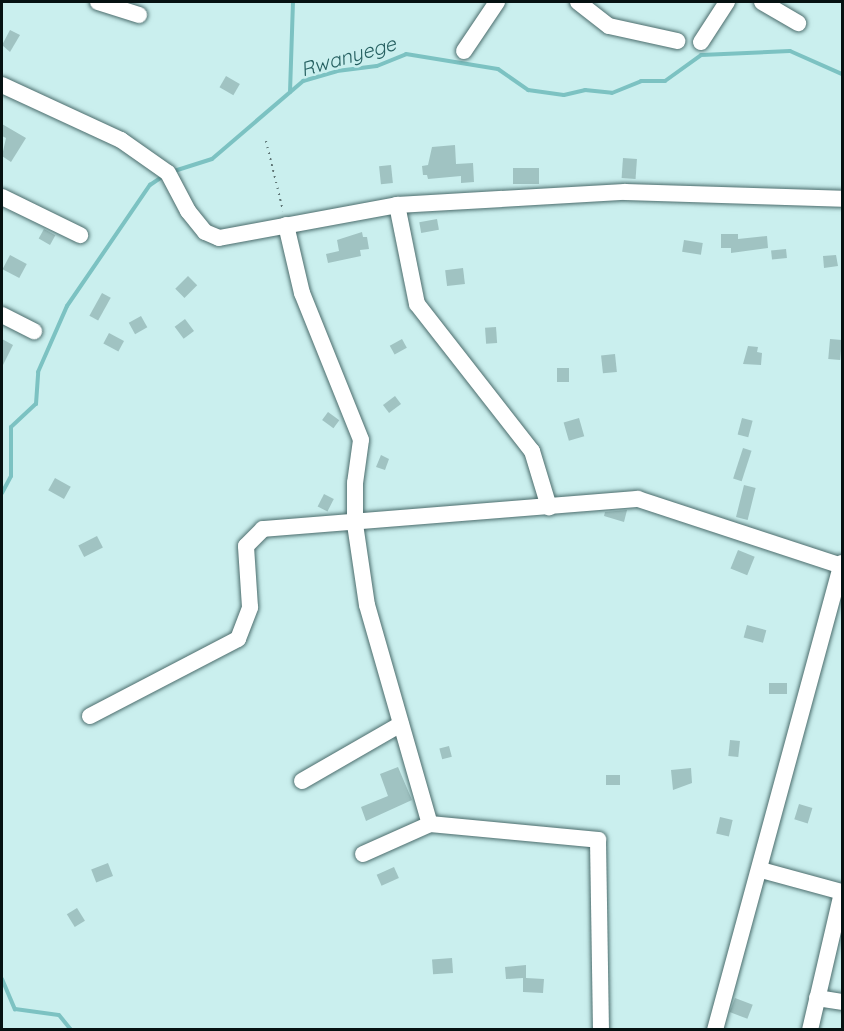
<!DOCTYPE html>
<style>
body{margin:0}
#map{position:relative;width:844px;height:1031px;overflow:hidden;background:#caefee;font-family:Quicksand,sans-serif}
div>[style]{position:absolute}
.stream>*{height:4px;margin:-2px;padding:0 2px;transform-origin:2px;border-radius:2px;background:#7cc2c2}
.building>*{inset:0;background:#a0c3c2;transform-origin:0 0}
.path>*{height:2px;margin-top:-1px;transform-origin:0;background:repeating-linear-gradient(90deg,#5f7676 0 1.5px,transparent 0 6px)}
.roads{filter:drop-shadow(0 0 2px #4b6c6c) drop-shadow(0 0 2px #4b6c6c)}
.minor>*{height:16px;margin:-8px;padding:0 8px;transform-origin:8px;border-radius:8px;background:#fff}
span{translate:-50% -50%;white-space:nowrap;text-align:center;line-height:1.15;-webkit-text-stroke:5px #caefee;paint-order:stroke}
.water-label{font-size:20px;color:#266061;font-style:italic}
.frame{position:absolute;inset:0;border:3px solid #061212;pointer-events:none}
</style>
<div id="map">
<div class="stream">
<div style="left:290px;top:92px;width:90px;rotate:-88.1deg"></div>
<div style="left:171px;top:172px;width:43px;rotate:-17.6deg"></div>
<div style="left:212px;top:159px;width:120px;rotate:-40.6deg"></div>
<div style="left:303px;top:81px;width:35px;rotate:-16deg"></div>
<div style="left:337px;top:71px;width:40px;rotate:-7.1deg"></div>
<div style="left:377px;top:66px;width:31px;rotate:-22deg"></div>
<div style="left:406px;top:54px;width:93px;rotate:9.3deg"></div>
<div style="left:498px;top:69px;width:37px;rotate:35deg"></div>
<div style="left:528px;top:90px;width:36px;rotate:8deg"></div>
<div style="left:564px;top:95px;width:22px;rotate:-13deg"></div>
<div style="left:585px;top:90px;width:27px;rotate:6deg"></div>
<div style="left:612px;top:93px;width:31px;rotate:-22deg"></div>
<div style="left:641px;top:81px;width:24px"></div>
<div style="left:665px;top:81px;width:44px;rotate:-35.8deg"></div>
<div style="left:701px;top:55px;width:89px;rotate:-2.6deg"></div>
<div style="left:790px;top:51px;width:57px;rotate:23.9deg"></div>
<div style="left:2px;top:493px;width:19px;rotate:-62deg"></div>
<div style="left:11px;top:476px;width:49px;rotate:-90deg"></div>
<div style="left:11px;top:427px;width:34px;rotate:-43deg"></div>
<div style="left:36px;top:404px;width:32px;rotate:-86deg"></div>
<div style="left:38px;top:372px;width:72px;rotate:-66.3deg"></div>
<div style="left:67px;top:306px;width:147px;rotate:-55.6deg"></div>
<div style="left:150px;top:185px;width:18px;rotate:-34deg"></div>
<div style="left:2px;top:979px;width:33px;rotate:67deg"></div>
<div style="left:15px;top:1009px;width:44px;rotate:7.8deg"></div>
<div style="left:59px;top:1015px;width:19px;rotate:51deg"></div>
</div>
<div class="building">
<div style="clip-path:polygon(10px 30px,20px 35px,10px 52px,2px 45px)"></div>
<div style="left:226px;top:76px;width:16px;height:13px;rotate:30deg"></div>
<div style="clip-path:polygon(2px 124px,26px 138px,11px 162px,2px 156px,6px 138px,2px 136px)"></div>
<div style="clip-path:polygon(455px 145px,456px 164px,473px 163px,474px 182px,461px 183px,461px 176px,428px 179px,427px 175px,423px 175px,422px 166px,428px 165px,432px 147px)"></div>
<div style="left:623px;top:158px;width:14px;height:20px;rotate:4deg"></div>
<div style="left:391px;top:165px;width:18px;height:12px;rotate:84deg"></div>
<div style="left:539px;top:168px;width:16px;height:26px;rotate:90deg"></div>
<div style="left:437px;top:219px;width:11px;height:18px;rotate:80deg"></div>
<div style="left:44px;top:229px;width:13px;height:11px;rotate:29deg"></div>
<div style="clip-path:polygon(362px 232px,363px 237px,367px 237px,369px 249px,360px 250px,361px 256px,328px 263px,326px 254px,339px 251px,337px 240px)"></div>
<div style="clip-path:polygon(721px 234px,738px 234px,738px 239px,767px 236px,768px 248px,731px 253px,731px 248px,721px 248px)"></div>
<div style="left:684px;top:240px;width:19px;height:12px;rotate:9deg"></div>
<div style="left:786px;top:249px;width:9px;height:15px;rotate:84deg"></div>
<div style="left:10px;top:255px;width:19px;height:16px;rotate:28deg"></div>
<div style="clip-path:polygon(836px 255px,838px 266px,824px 268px,823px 256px)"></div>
<div style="left:463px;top:268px;width:16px;height:18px;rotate:83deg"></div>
<div style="left:188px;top:276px;width:13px;height:18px;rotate:45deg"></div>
<div style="left:102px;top:293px;width:10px;height:26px;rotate:29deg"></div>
<div style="left:141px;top:316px;width:13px;height:14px;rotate:61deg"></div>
<div style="left:185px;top:319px;width:15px;height:13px;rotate:53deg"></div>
<div style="left:496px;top:327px;width:16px;height:11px;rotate:86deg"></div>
<div style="left:109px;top:333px;width:17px;height:12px;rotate:28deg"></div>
<div style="clip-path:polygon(2px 339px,13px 345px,2px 367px)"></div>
<div style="left:402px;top:339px;width:10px;height:14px;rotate:61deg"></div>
<div style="left:830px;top:339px;width:12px;height:20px;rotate:5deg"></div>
<div style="clip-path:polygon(748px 346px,758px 347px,757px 352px,762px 353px,761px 365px,743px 364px)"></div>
<div style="left:615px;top:354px;width:18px;height:14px;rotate:84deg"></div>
<div style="left:557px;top:368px;width:12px;height:14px"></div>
<div style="left:395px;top:396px;width:10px;height:15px;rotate:53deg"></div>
<div style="left:328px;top:412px;width:14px;height:10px;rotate:36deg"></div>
<div style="left:579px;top:418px;width:19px;height:16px;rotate:74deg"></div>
<div style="left:742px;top:418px;width:11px;height:17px;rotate:15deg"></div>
<div style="left:743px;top:448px;width:9px;height:32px;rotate:18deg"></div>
<div style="clip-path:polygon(381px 455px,389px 459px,385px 470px,376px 467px)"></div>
<div style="left:55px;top:478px;width:18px;height:14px;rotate:29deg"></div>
<div style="left:744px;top:485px;width:12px;height:33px;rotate:14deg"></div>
<div style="left:324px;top:494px;width:11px;height:14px;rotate:27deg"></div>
<div style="clip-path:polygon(627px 510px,624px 522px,604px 516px,605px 512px)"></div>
<div style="left:97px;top:536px;width:13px;height:21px;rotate:63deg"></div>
<div style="left:738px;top:550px;width:18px;height:20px;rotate:22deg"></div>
<div style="left:747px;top:625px;width:20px;height:13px;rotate:15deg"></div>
<div style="left:787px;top:683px;width:11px;height:18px;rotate:90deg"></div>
<div style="left:730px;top:740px;width:10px;height:16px;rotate:6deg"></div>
<div style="left:449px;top:746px;width:11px;height:10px;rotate:75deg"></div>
<div style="clip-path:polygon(398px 767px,412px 800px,366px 821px,361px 807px,388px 796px,380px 774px)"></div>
<div style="clip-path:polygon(691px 768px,692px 783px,673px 790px,671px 770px)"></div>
<div style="left:606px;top:775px;width:14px;height:10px"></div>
<div style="left:799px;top:804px;width:14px;height:16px;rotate:17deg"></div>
<div style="left:720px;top:817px;width:13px;height:17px;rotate:13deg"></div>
<div style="left:108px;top:863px;width:14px;height:18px;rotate:69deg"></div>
<div style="left:394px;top:867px;width:12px;height:19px;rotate:66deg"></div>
<div style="left:77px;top:908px;width:15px;height:12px;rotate:58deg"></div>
<div style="left:452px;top:958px;width:15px;height:20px;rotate:86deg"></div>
<div style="clip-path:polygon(526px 965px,526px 978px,544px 979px,543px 993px,523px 992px,523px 978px,506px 979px,505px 967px)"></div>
<div style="left:735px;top:998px;width:19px;height:15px;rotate:21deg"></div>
</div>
<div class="path">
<div style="left:266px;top:141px;width:72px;rotate:76.3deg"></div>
</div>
<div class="roads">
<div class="minor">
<div style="left:98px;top:2px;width:43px;rotate:17.6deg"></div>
<div style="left:578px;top:2px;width:39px;rotate:38deg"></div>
<div style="left:609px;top:26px;width:70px;rotate:12.4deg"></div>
<div style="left:762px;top:2px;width:42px;rotate:30.3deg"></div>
<div style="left:701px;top:42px;width:48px;rotate:-57deg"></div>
<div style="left:464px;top:51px;width:59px;rotate:-56deg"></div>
<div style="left:2px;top:85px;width:131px;rotate:24.8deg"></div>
<div style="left:121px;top:140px;width:57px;rotate:35.1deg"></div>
<div style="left:168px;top:173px;width:43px;rotate:62.2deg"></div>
<div style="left:188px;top:211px;width:27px;rotate:51deg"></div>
<div style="left:205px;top:232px;width:15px;rotate:23deg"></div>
<div style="left:219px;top:238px;width:181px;rotate:-10.5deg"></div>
<div style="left:397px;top:205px;width:228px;rotate:-3.3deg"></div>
<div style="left:625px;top:192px;width:217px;rotate:1.8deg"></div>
<div style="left:2px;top:197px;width:87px;rotate:26deg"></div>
<div style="left:397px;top:205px;width:101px;rotate:78.6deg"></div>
<div style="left:417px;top:304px;width:187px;rotate:52deg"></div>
<div style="left:532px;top:451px;width:59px;rotate:73.1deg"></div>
<div style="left:286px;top:225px;width:70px;rotate:76.8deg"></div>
<div style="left:302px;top:293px;width:158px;rotate:68.1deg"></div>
<div style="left:361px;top:440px;width:43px;rotate:97.9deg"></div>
<div style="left:355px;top:483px;width:41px;rotate:90deg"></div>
<div style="left:355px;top:524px;width:82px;rotate:81.6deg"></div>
<div style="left:367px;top:605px;width:228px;rotate:74deg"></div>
<div style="left:2px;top:315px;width:36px;rotate:27deg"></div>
<div style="left:90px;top:716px;width:167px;rotate:-27.5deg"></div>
<div style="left:238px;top:639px;width:34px;rotate:-69deg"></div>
<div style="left:250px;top:607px;width:61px;rotate:-93.8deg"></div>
<div style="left:246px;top:546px;width:24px;rotate:-45deg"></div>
<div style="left:263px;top:529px;width:376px;rotate:-4.6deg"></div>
<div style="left:638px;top:499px;width:215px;rotate:18.2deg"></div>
<div style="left:302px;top:781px;width:114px;rotate:-29.9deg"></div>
<div style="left:363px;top:854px;width:73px;rotate:-24.1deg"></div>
<div style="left:430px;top:824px;width:169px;rotate:5.4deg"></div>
<div style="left:598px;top:840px;width:190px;rotate:89.1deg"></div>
<div style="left:761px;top:870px;width:84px;rotate:15.2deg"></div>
<div style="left:817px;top:998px;width:25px;rotate:9deg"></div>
<div style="left:715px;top:1030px;width:484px;rotate:-74.8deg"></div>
<div style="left:810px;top:1030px;width:142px;rotate:-76.9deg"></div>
</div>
</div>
<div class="water-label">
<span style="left:348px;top:56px;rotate:-16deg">Rwanyege</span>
</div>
<div class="frame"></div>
</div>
